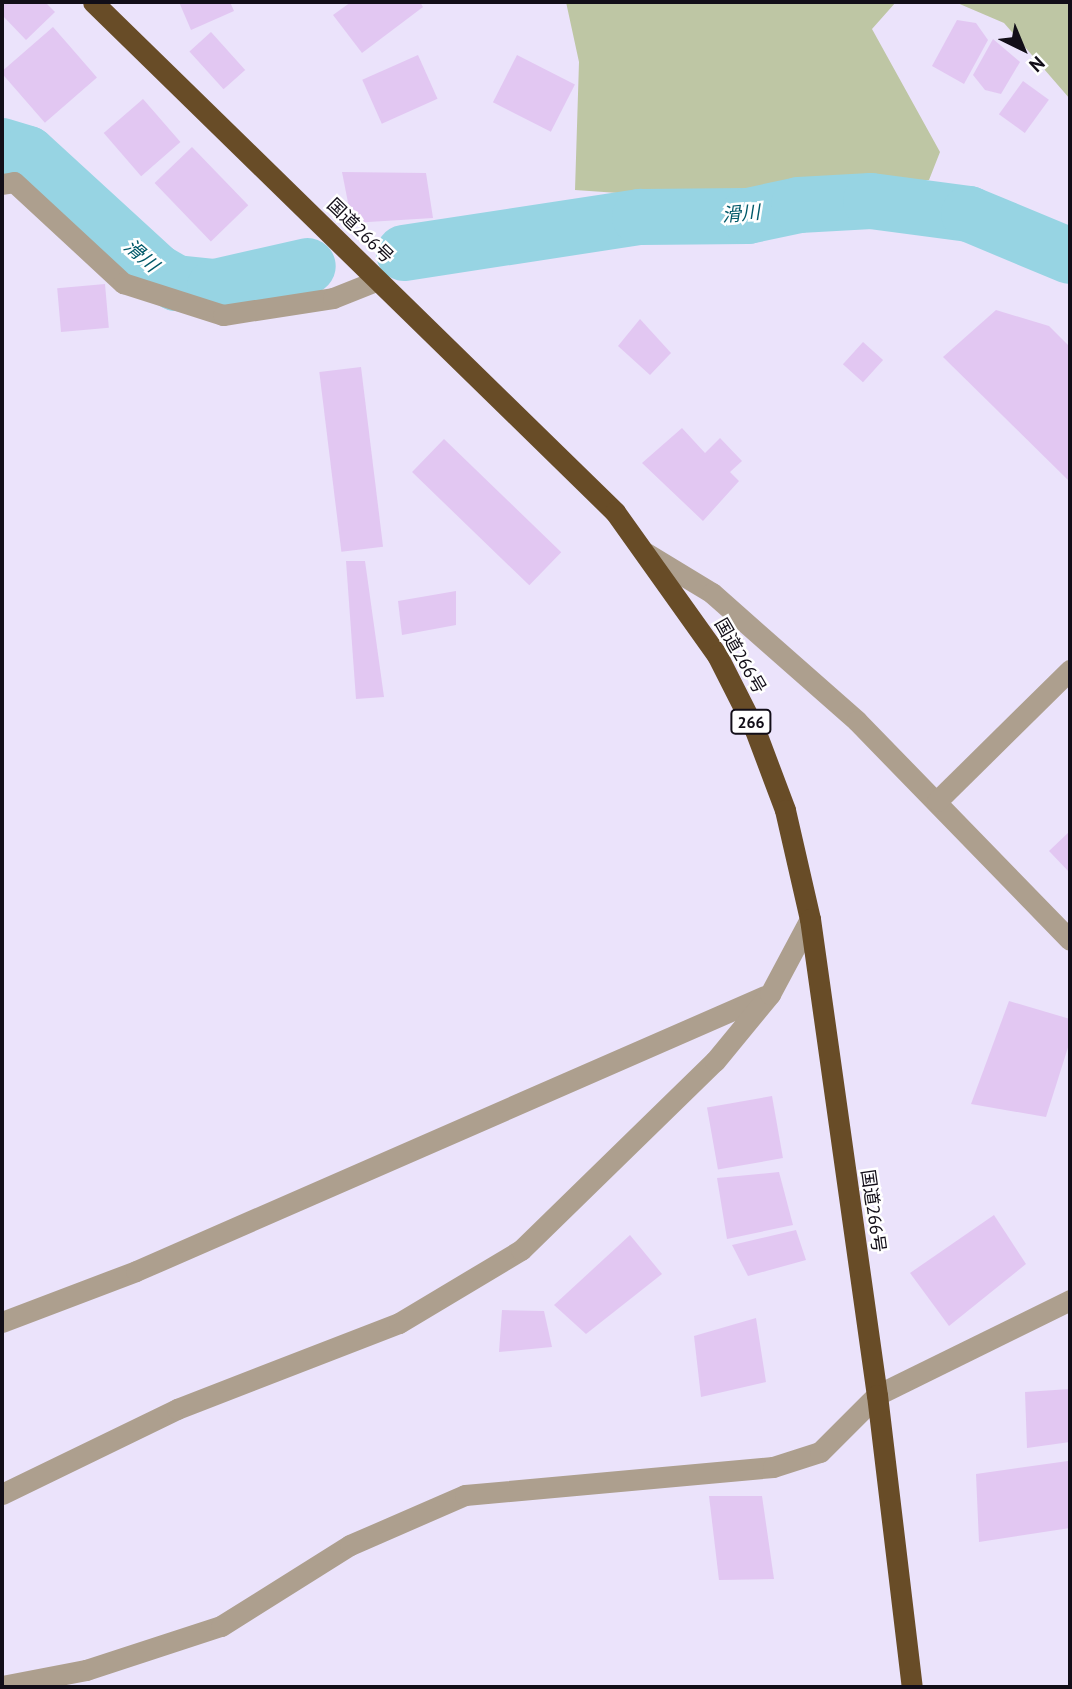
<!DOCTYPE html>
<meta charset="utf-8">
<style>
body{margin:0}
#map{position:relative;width:1072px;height:1689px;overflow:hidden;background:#ebe3fb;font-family:"PT Sans","Noto Sans JP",sans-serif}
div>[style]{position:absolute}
.green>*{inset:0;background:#bec6a4}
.river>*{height:56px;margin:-28px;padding:0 28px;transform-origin:28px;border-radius:28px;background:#97d4e3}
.building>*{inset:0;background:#e2c7f2;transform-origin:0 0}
.minor>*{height:21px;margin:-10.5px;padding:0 10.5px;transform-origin:10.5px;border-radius:10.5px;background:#ad9f8e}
.highway>*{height:21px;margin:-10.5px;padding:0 10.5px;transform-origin:10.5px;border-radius:10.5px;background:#684c27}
span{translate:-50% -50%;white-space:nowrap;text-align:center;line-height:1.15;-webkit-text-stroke:5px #fff;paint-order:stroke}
.shield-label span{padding:2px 5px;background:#fff;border:2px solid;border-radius:5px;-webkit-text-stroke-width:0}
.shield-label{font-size:16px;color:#120e18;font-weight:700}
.street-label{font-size:18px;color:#120e18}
.water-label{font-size:19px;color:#005969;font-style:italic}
.frame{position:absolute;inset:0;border:4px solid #120e18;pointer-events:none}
.north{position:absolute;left:988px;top:14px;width:70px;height:70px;-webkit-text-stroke:5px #fff;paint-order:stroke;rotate:137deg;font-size:19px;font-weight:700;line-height:28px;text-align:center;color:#120e18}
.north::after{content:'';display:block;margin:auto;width:24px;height:32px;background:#120e18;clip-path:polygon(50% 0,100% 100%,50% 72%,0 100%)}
</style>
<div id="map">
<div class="green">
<div style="clip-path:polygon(566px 2px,896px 2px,872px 29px,940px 152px,929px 180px,647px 195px,575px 190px,579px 62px)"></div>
<div style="clip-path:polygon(955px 2px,1070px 2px,1070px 99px,1004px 23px)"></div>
</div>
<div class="river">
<div style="left:2px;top:146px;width:27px;rotate:17deg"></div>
<div style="left:28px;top:154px;width:175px;rotate:42.5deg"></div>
<div style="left:157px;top:272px;width:22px;rotate:30deg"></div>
<div style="left:176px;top:283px;width:39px;rotate:6deg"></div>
<div style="left:215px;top:287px;width:95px;rotate:-12.7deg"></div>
<div style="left:404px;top:253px;width:239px;rotate:-8.7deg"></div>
<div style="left:640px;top:217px;width:108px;rotate:-0.5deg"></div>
<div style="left:748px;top:216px;width:52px;rotate:-12.2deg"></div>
<div style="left:799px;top:205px;width:72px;rotate:-3.2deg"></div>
<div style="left:871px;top:201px;width:99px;rotate:7.6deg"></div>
<div style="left:969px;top:214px;width:109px;rotate:22.6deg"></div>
</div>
<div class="building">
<div style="clip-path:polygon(2px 2px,45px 2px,55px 12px,26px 40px,2px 15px)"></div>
<div style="clip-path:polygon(179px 2px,230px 2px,234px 11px,191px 30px)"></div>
<div style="clip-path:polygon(351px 2px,420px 2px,423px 7px,362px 53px,333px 15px)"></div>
<div style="clip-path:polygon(957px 20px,976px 23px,988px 40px,964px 84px,932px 66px)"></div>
<div style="left:53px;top:27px;width:67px;height:69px;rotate:49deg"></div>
<div style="left:211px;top:32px;width:51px;height:29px;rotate:48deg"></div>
<div style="clip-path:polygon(993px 39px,1020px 62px,1001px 94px,985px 90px,973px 75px)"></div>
<div style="left:418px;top:55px;width:48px;height:61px;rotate:66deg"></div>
<div style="left:517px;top:55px;width:65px;height:53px;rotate:27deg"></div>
<div style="left:1023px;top:81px;width:32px;height:41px;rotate:36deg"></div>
<div style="left:143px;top:99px;width:57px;height:52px;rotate:49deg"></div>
<div style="left:192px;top:147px;width:81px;height:52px;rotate:46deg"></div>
<div style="clip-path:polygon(342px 172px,426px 173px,433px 218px,352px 223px)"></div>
<div style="left:105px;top:284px;width:44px;height:48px;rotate:85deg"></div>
<div style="clip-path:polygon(996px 310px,1049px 326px,1070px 347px,1070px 482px,943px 357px)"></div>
<div style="clip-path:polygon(640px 319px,671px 353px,650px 375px,618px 346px)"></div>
<div style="left:863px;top:342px;width:27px;height:30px;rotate:42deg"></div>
<div style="left:361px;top:367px;width:181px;height:42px;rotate:83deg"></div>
<div style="clip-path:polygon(682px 428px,705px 453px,720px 438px,742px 461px,730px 472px,739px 481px,703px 521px,642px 463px)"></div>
<div style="left:444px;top:439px;width:163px;height:46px;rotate:44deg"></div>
<div style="clip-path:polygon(346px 561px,365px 561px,384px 697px,356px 699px)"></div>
<div style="clip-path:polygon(456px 591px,456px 625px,402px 635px,398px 601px)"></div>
<div style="clip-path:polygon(1070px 831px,1070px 873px,1049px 851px)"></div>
<div style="clip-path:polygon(1009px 1001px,1070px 1019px,1070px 1041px,1046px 1117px,971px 1104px)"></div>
<div style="left:772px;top:1096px;width:63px;height:66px;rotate:80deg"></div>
<div style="clip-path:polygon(779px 1172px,793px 1225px,727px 1239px,717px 1178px)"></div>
<div style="clip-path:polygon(994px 1215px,1026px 1264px,949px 1326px,910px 1273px)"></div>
<div style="clip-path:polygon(796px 1230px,806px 1260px,748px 1276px,732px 1245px)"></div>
<div style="clip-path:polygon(630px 1235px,662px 1274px,586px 1334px,554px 1305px)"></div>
<div style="clip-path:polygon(502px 1310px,544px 1311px,552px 1347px,499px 1352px)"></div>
<div style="clip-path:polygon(756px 1318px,766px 1382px,701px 1397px,694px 1336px)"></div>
<div style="clip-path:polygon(1070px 1389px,1070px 1442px,1027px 1448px,1025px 1392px)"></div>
<div style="clip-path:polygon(1068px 1461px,1070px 1528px,979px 1542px,976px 1474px)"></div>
<div style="clip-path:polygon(709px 1496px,762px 1496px,774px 1579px,719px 1580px)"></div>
</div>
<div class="minor">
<div style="left:2px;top:184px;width:12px;rotate:-9deg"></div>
<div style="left:14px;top:182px;width:149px;rotate:42.8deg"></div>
<div style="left:123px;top:283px;width:105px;rotate:17.7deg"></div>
<div style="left:223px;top:315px;width:111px;rotate:-8.8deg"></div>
<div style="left:333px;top:298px;width:48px;rotate:-21.8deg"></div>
<div style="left:646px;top:553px;width:77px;rotate:31.2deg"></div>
<div style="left:712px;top:593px;width:193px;rotate:41.4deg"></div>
<div style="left:857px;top:721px;width:305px;rotate:45.8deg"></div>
<div style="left:937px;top:801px;width:187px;rotate:-44.6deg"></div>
<div style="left:2px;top:1322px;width:143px;rotate:-20.8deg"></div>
<div style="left:136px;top:1271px;width:686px;rotate:-23.62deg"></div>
<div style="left:2px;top:1494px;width:195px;rotate:-25.9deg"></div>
<div style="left:177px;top:1409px;width:238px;rotate:-21.2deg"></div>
<div style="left:399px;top:1323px;width:142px;rotate:-30.9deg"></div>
<div style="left:521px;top:1250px;width:271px;rotate:-44.3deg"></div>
<div style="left:715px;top:1061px;width:87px;rotate:-50.6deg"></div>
<div style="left:770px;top:994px;width:85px;rotate:-61.9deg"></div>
<div style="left:2px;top:1686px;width:86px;rotate:-10.8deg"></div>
<div style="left:86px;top:1670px;width:142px;rotate:-18.1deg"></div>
<div style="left:221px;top:1626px;width:152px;rotate:-32.1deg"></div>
<div style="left:350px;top:1545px;width:125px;rotate:-23.5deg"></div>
<div style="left:465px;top:1495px;width:309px;rotate:-5.2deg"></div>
<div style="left:773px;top:1467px;width:49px;rotate:-17.7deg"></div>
<div style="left:820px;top:1452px;width:81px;rotate:-45deg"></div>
<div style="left:877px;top:1395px;width:215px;rotate:-26.2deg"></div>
</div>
<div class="highway">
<div style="left:93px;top:2px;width:730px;rotate:44.33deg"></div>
<div style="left:615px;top:512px;width:176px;rotate:54.5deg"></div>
<div style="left:717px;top:655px;width:84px;rotate:63.1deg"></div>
<div style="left:755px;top:730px;width:85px;rotate:69.4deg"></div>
<div style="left:785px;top:810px;width:112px;rotate:77.1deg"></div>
<div style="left:810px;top:919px;width:481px;rotate:82deg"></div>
<div style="left:877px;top:1395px;width:294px;rotate:83.2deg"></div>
</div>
<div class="shield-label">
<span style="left:751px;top:722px">266</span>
</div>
<div class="street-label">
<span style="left:360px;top:231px;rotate:44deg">国道266号</span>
<span style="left:740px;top:656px;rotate:60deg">国道266号</span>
<span style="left:873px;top:1211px;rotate:82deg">国道266号</span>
</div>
<div class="water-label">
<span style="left:741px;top:214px;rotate:-5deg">滑川</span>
<span style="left:141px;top:256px;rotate:41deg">滑川</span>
</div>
<div class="frame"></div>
<div class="north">N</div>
</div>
